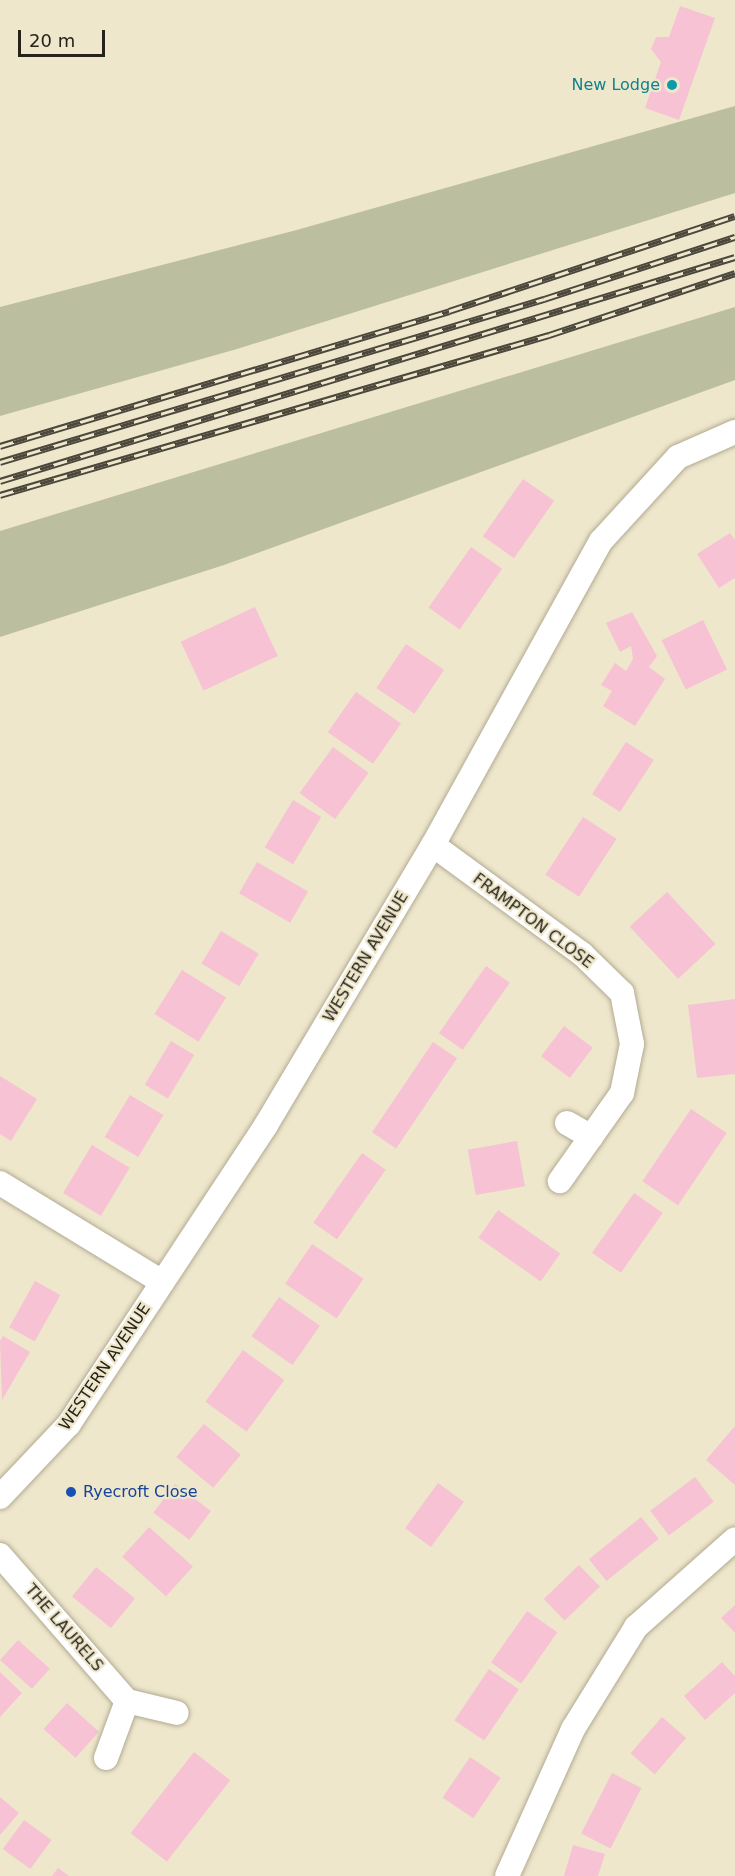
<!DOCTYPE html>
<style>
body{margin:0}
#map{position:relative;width:735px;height:1876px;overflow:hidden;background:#eee7cc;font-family:"DejaVu Sans",sans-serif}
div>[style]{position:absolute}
.green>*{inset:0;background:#bbbf9f}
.building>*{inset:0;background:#f7c2d3;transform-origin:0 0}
.roads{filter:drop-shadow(0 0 2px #b2aa92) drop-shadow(0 0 2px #b2aa92)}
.street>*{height:24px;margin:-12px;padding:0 12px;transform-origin:12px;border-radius:12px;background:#fff}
.rail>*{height:7px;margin-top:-3.5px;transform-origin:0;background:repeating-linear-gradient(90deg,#eee7cc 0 14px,#4b473b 0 28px);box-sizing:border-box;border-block:2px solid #4b473b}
.dots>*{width:16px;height:16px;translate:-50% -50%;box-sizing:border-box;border:3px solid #eee7cc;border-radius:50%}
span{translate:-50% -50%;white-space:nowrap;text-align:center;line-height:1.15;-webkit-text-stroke:4.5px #eee7cc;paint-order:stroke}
.culture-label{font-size:16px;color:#0d838f}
.right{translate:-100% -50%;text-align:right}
.street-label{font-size:16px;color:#26231a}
.transit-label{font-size:16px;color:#164399}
.left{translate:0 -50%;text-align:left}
.scale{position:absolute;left:18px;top:30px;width:87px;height:27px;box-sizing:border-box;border:3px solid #26231a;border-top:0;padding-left:8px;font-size:18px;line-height:21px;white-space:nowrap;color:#26231a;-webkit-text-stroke:4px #eee7cc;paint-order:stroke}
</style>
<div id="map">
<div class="green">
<div style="clip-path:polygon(735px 106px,735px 193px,237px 349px,0 416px,0 307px,293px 231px)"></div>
<div style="clip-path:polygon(735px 307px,735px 380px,224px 565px,0 637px,0 531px)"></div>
</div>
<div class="building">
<div style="clip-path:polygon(680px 6px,715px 18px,679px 120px,645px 108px,661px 62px,651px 49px,656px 37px,669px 37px)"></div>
<div style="left:523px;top:479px;width:38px;height:70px;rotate:35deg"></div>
<div style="clip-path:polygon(730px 533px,735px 540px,735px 578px,719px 588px,697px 554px)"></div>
<div style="left:471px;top:547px;width:38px;height:74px;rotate:35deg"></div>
<div style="left:255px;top:607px;width:54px;height:82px;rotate:65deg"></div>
<div style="clip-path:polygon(632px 612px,657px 656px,649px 667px,665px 679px,635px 726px,603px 706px,612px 691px,601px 685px,615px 663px,626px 671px,633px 659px,631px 646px,620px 652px,606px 623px)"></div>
<div style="left:703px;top:620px;width:55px;height:46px;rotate:64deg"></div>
<div style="left:406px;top:644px;width:46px;height:53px;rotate:34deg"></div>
<div style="left:356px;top:692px;width:55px;height:49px;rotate:35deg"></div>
<div style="left:626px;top:742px;width:33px;height:62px;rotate:33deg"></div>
<div style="left:333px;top:747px;width:44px;height:57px;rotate:36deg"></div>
<div style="left:293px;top:800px;width:33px;height:55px;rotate:31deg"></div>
<div style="left:583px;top:817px;width:40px;height:69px;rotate:33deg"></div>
<div style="left:257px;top:862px;width:59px;height:36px;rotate:30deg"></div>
<div style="left:667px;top:892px;width:71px;height:51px;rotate:47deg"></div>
<div style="left:221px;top:931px;width:44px;height:38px;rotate:31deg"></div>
<div style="left:486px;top:966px;width:29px;height:82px;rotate:35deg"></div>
<div style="left:182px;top:970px;width:52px;height:52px;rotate:32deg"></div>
<div style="clip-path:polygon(735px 999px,735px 1074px,697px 1078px,688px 1005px)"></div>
<div style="left:564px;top:1026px;width:36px;height:38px;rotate:37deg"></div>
<div style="left:171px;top:1041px;width:27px;height:51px;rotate:31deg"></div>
<div style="left:433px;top:1042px;width:29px;height:109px;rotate:34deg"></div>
<div style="clip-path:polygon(0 1076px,37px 1099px,11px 1141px,0 1134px)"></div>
<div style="left:130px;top:1095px;width:39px;height:49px;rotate:31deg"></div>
<div style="left:691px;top:1109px;width:43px;height:87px;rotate:34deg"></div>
<div style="left:517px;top:1141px;width:46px;height:50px;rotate:80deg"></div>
<div style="left:92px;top:1145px;width:44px;height:56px;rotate:31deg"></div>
<div style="left:362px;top:1153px;width:29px;height:85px;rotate:35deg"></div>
<div style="left:634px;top:1193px;width:35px;height:73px;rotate:35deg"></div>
<div style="left:498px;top:1210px;width:76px;height:34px;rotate:35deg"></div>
<div style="left:312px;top:1244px;width:62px;height:48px;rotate:34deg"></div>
<div style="left:35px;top:1281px;width:29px;height:53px;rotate:29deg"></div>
<div style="left:279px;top:1297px;width:50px;height:48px;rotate:35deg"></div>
<div style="clip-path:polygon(3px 1336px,30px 1352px,2px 1400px,0 1341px)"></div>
<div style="left:243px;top:1350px;width:51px;height:64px;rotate:36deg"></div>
<div style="left:204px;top:1424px;width:48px;height:43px;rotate:40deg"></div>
<div style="clip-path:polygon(735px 1426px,735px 1485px,706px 1460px)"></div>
<div style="left:695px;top:1477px;width:31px;height:56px;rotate:53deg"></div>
<div style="left:438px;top:1483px;width:32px;height:56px;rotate:36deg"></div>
<div style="left:175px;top:1484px;width:45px;height:36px;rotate:37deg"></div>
<div style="left:641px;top:1517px;width:28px;height:67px;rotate:51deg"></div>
<div style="left:149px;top:1527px;width:59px;height:40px;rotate:42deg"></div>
<div style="left:579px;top:1565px;width:30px;height:49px;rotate:46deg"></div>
<div style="left:96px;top:1567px;width:50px;height:38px;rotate:39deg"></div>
<div style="clip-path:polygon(735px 1605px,735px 1633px,721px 1618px)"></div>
<div style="left:527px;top:1611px;width:37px;height:63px;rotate:35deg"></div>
<div style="left:18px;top:1640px;width:43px;height:27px;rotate:42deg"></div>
<div style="clip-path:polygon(722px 1662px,735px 1676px,735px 1693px,705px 1720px,684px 1696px)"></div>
<div style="left:489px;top:1669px;width:36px;height:62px;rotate:34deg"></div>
<div style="clip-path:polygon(0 1672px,22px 1693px,0 1717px)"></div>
<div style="left:67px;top:1703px;width:43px;height:35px;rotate:42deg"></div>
<div style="left:662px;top:1717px;width:32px;height:48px;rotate:41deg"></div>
<div style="left:194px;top:1752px;width:46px;height:103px;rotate:38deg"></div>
<div style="left:470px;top:1757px;width:37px;height:49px;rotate:34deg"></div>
<div style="left:612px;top:1773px;width:33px;height:68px;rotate:27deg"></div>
<div style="clip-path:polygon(0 1797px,19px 1813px,0 1835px)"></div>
<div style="left:24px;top:1820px;width:34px;height:36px;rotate:36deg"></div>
<div style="clip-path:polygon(573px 1845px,605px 1854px,598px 1876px,564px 1876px)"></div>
<div style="clip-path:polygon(58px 1868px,69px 1876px,52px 1876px)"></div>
</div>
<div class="roads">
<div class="street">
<div style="left:433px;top:845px;width:185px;rotate:36.2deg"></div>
<div style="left:582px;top:954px;width:56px;rotate:44.3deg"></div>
<div style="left:622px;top:993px;width:52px;rotate:78.9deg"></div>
<div style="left:632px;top:1044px;width:50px;rotate:101.5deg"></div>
<div style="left:622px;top:1093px;width:108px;rotate:125.2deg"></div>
<div style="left:567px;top:1123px;width:28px;rotate:30deg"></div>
<div style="left:0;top:1183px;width:190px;rotate:31.4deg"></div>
<div style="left:0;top:1497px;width:100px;rotate:-46.6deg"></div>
<div style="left:69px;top:1424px;width:358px;rotate:-56.6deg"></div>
<div style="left:266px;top:1125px;width:326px;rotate:-59.2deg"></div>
<div style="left:433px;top:845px;width:347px;rotate:-61.1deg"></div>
<div style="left:601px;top:541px;width:114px;rotate:-47.5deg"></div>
<div style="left:678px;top:457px;width:62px;rotate:-23.7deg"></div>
<div style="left:0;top:1555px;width:194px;rotate:49deg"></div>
<div style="left:127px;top:1701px;width:51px;rotate:13.5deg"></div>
<div style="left:106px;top:1758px;width:61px;rotate:-69.8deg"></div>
<div style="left:507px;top:1876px;width:161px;rotate:-65.8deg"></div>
<div style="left:573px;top:1729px;width:120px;rotate:-58.3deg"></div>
<div style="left:636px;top:1627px;width:132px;rotate:-41.6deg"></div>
</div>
</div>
<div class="rail">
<div style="left:0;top:446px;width:469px;rotate:-16.7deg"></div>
<div style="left:449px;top:311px;width:301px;rotate:-18.4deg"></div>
<div style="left:0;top:462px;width:568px;rotate:-16.68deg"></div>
<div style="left:544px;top:299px;width:201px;rotate:-18deg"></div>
<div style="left:0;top:481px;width:768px;rotate:-16.95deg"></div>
<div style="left:0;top:495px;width:572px;rotate:-16.25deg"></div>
<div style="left:549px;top:335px;width:196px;rotate:-18.4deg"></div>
</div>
<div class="dots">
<div style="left:672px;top:85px;background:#0f9aa8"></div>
<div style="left:71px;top:1492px;background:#1a4fb4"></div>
</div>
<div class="culture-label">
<span class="right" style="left:660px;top:85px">New Lodge</span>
</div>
<div class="street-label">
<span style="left:533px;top:921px;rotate:37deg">FRAMPTON CLOSE</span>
<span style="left:366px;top:957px;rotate:-59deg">WESTERN AVENUE</span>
<span style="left:105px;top:1367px;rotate:-56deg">WESTERN AVENUE</span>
<span style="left:64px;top:1628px;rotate:49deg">THE LAURELS</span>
</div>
<div class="transit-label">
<span class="left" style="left:83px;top:1492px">Ryecroft Close</span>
</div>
<div class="scale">20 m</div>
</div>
